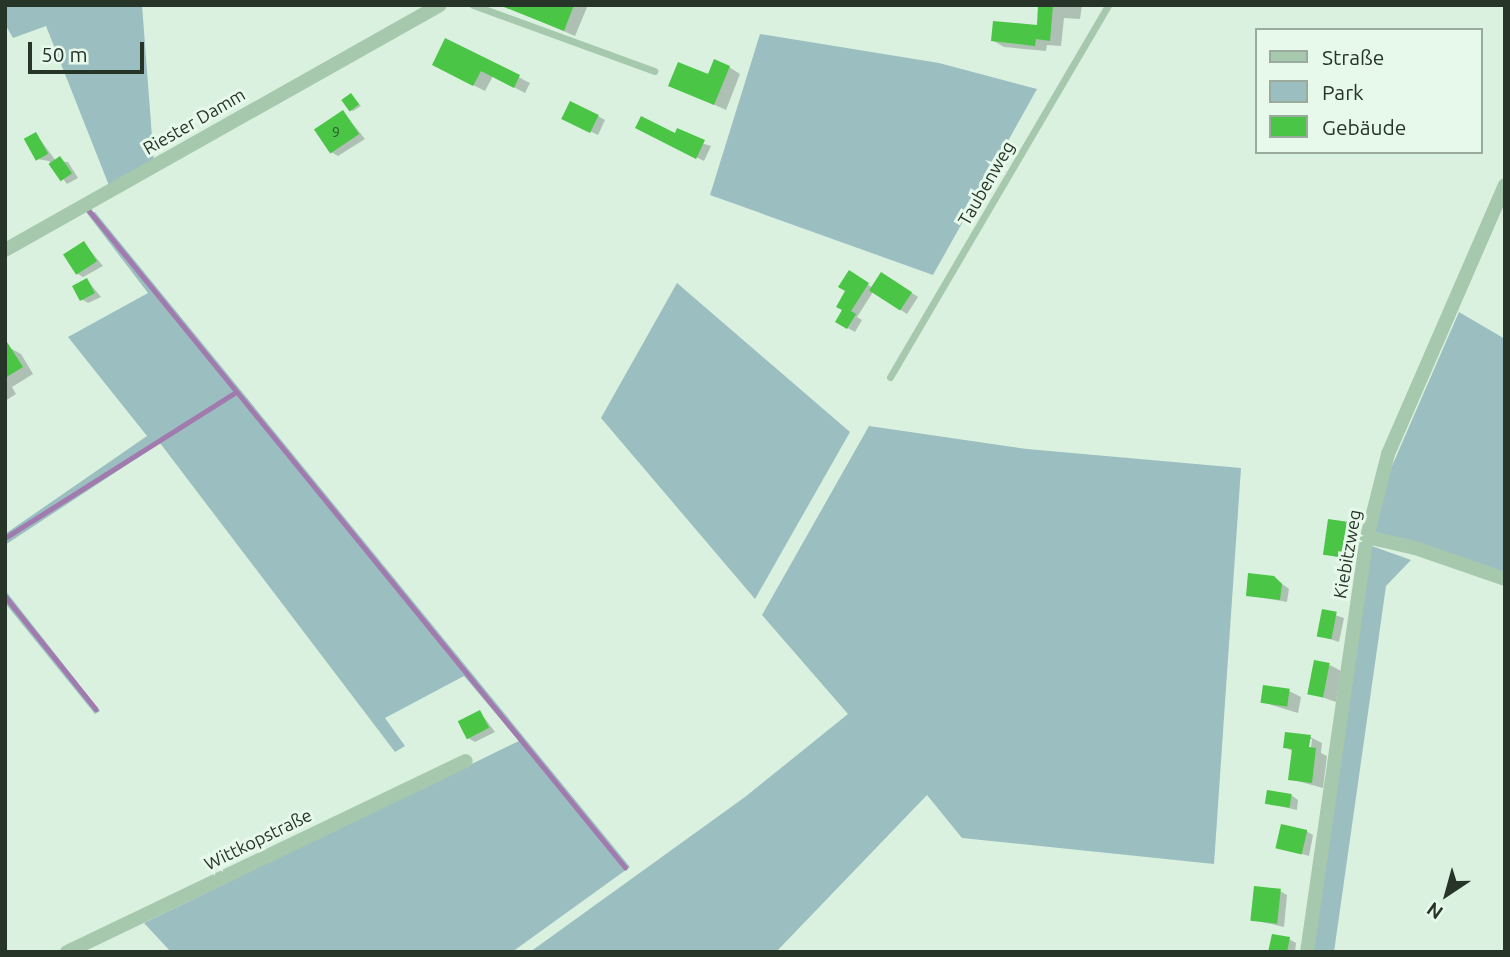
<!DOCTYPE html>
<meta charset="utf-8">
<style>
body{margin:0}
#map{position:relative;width:1510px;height:957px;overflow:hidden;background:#daf1e0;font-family:Ubuntu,sans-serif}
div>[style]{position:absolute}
.green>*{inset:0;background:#9bbec0}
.shadow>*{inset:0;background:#0003}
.stream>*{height:4.5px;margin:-2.25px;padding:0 2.25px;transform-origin:2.25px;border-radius:2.25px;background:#a17aae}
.building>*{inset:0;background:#4ac545;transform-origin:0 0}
.lane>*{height:7px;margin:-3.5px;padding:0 3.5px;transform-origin:3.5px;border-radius:3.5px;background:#a6c9ad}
.street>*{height:14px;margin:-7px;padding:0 7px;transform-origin:7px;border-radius:7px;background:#a6c9ad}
span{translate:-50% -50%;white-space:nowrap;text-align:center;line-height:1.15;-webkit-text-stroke:6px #e7f9eb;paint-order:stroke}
.number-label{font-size:14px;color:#30592f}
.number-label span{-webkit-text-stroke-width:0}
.street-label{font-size:18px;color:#273528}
.frame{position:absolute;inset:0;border:7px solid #273528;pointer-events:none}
.legend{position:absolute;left:1255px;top:28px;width:228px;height:126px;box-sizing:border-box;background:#e7f9eb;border:2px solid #9aab9d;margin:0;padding:9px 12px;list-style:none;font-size:21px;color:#273528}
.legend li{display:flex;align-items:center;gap:14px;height:35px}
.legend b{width:35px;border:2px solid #9aab9d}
.north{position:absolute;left:1412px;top:859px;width:70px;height:70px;-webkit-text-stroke:5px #e7f9eb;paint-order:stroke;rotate:216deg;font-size:19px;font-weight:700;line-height:28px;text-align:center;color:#273528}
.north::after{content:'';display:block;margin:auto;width:24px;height:32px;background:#273528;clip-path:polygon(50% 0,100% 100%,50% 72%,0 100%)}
.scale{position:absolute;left:28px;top:42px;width:116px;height:32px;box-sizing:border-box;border:4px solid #273528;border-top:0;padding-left:9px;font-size:21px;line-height:24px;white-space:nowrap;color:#273528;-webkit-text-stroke:5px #e7f9eb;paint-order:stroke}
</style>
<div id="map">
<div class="green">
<div style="clip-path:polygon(5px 5px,142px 5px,154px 163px,110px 188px,46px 26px,13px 38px,5px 24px)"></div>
<div style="clip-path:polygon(760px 34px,939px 63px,1037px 89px,933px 275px,710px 195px)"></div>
<div style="clip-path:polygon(86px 212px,95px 212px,630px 867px,512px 952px,171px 952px,144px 923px,519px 741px,464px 676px,385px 718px,405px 746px,395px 752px,160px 443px,5px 545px,5px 534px,147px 436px,68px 337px,148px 293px)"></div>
<div style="clip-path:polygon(677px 283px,850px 432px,755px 599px,601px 418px)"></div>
<div style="clip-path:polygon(1459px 312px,1505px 339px,1505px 575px,1372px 532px,1392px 466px)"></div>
<div style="clip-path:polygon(869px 426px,1027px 449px,1241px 468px,1214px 864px,962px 838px,927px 795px,776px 952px,530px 952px,745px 797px,848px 714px,762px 615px)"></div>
<div style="clip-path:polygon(1369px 545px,1411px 560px,1386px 586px,1334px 952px,1313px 952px)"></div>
<div style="clip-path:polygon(5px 590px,100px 711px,95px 714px,5px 603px)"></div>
</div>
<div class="shadow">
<div style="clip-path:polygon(522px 5px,588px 5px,575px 36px,519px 12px)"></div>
<div style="clip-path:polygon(1040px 5px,1082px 5px,1080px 19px,1064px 18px,1061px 46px,1047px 45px,1046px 51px,1004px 47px,992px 40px,1038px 27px)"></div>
<div style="clip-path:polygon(446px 40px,530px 83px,525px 93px,493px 76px,485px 91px,445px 71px)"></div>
<div style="clip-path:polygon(729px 67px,740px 74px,726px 110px,670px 85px)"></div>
<div style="clip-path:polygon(351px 95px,361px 106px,353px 111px,350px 110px)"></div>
<div style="clip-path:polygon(343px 112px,365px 139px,338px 156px,331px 152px)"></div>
<div style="clip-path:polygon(598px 116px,605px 120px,598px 135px,571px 122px)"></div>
<div style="clip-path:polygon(645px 131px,675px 135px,711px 146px,704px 161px)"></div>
<div style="clip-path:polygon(36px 134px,56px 161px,68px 162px,78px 178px,67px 184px,49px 161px,37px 159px)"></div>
<div style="clip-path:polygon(84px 243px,103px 266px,83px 277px,76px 273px)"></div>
<div style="clip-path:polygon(850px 273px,873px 288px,889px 278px,918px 297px,907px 314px,873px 292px,857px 317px,862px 320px,855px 332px,837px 322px,844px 310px)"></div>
<div style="clip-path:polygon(87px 280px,101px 297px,88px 303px,81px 299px)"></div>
<div style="clip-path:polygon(10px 348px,21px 354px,33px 374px,12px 387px,16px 394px,5px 401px,5px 350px)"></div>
<div style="clip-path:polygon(1329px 521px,1356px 528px,1352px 561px,1325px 554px)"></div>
<div style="clip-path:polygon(1273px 577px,1289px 589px,1287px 602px,1247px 595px)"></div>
<div style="clip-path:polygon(1323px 611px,1344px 618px,1339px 642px,1318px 635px)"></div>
<div style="clip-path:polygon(1330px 665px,1341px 671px,1336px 702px,1310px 693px)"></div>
<div style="clip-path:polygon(1289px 691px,1301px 697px,1298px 713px,1262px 702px)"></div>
<div style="clip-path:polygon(480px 712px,495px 732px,475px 742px,468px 738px)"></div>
<div style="clip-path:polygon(evenodd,1310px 737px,1322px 743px,1321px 753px,1327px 756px,1323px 788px,1290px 779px,1294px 752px,1285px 747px,1310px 737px,1309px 739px,1312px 739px,1310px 756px,1307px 756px,1309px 739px)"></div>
<div style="clip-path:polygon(1291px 795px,1298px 800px,1297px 810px,1267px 803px)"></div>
<div style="clip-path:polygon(1306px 831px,1313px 835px,1309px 856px,1278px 847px)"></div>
<div style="clip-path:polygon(1280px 891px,1287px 895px,1284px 927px,1253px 920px)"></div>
<div style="clip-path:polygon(1289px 939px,1296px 943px,1295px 952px,1270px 952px)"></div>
</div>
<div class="stream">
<div style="left:87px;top:208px;width:851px;rotate:50.77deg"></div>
<div style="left:5px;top:538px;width:273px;rotate:-32.3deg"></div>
<div style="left:5px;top:596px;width:145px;rotate:51.2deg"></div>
</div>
<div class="building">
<div style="clip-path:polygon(499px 5px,574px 5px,564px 31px)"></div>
<div style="clip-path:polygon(1038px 5px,1053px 5px,1050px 41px,1036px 39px,1035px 46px,991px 41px,993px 21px,1037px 25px)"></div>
<div style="clip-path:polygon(445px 38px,520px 75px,514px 88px,481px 71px,473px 86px,432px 65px)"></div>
<div style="clip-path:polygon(714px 59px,730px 66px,714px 105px,668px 86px,678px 62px,708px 74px)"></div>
<div style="left:351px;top:93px;width:14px;height:12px;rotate:54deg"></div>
<div style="left:570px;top:101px;width:32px;height:20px;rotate:26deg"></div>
<div style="left:343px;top:110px;width:29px;height:35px;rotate:56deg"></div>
<div style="clip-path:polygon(641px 116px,675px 133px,677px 128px,705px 140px,696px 159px,635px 128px)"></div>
<div style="left:36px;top:132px;width:25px;height:14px;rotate:61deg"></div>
<div style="left:60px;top:156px;width:21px;height:14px;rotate:55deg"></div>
<div style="left:84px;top:241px;width:24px;height:25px;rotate:57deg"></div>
<div style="clip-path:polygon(849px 270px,869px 283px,851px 311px,856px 314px,847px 329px,835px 322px,842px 310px,836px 307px,845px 291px,838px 287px)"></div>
<div style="left:881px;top:272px;width:37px;height:22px;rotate:33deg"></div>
<div style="left:87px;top:278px;width:17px;height:17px;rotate:62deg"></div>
<div style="clip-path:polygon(5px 339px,23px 367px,5px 378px)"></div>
<div style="left:1328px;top:519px;width:21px;height:36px;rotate:8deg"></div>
<div style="clip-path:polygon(1248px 573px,1274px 576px,1282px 584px,1280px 600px,1246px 596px)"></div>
<div style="left:1322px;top:609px;width:15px;height:28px;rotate:11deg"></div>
<div style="left:1314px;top:660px;width:16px;height:35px;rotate:11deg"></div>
<div style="left:1263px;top:685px;width:27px;height:18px;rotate:8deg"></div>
<div style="left:480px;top:710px;width:20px;height:25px;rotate:63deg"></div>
<div style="clip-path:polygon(1285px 732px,1311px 735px,1309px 747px,1316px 748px,1312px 783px,1288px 780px,1292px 749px,1283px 748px)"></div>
<div style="left:1267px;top:790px;width:25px;height:14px;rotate:9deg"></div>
<div style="left:1281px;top:824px;width:27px;height:25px;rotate:13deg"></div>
<div style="left:1254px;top:886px;width:27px;height:35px;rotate:6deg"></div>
<div style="clip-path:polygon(1272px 934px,1290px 937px,1287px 952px,1268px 952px)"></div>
</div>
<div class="lane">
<div style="left:473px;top:5px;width:193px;rotate:20deg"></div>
<div style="left:890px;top:377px;width:431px;rotate:-59.6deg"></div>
</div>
<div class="street">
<div style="left:5px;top:250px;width:499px;rotate:-29.4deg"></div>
<div style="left:1367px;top:537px;width:49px;rotate:12.9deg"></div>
<div style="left:1415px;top:548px;width:95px;rotate:19deg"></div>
<div style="left:67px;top:952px;width:442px;rotate:-25.6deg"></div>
<div style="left:1307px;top:952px;width:419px;rotate:-81.8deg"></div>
<div style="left:1367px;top:537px;width:86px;rotate:-75.8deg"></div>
<div style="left:1388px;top:454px;width:293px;rotate:-66.5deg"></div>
</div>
<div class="number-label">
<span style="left:336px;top:132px">9</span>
</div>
<div class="street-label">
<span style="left:194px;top:121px;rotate:-30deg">Riester Damm</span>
<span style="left:986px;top:183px;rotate:-60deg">Taubenweg</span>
<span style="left:1347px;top:554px;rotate:-80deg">Kiebitzweg</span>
<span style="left:258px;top:839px;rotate:-26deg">Wittkopstraße</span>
</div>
<div class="frame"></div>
<ul class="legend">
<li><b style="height:9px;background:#a6c9ad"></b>Straße</li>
<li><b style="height:19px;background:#9bbec0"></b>Park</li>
<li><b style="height:19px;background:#4ac545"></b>Gebäude</li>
</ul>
<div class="north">N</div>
<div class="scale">50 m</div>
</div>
